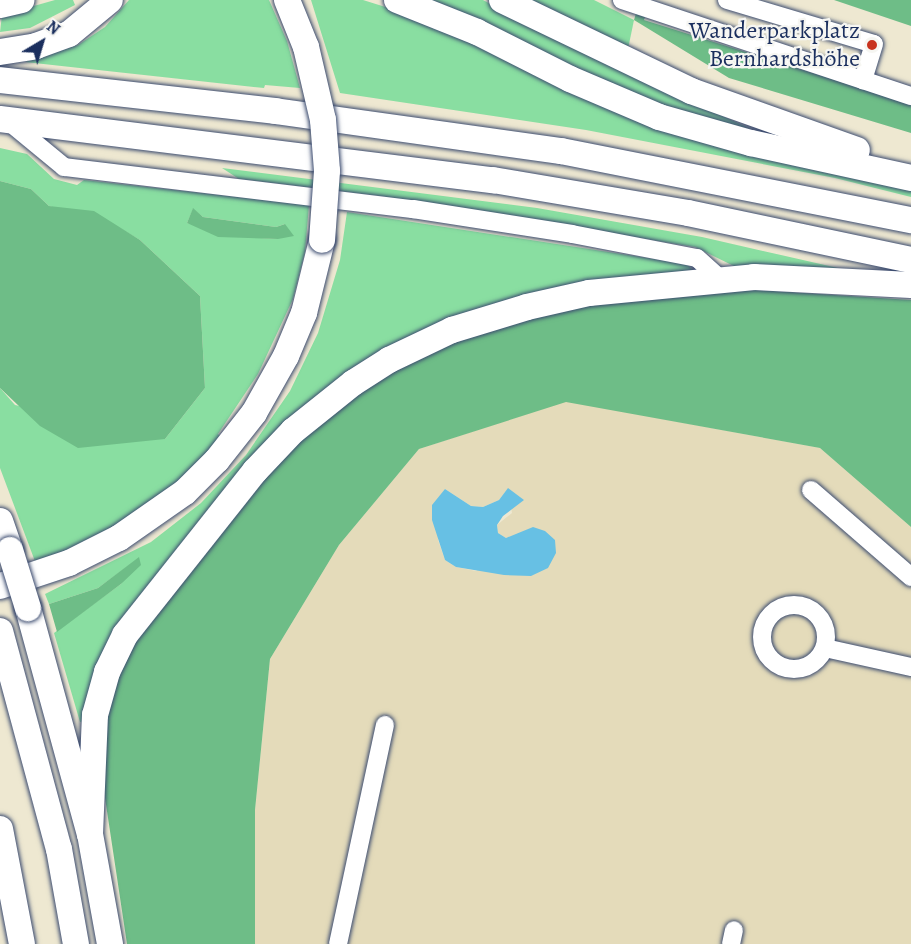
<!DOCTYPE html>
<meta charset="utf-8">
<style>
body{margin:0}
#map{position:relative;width:911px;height:944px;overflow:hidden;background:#eee8d1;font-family:Alegreya,serif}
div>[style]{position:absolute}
.built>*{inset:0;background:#e4dbba}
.green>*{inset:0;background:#89dea1}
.forest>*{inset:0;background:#6ebd87}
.water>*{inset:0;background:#67c0e4}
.roads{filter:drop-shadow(0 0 2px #3b4b6f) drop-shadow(0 0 2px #3b4b6f)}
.minor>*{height:18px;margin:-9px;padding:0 9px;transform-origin:9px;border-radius:9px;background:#fff}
.minor>.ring{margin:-9px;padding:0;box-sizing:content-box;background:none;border:18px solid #fff;border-radius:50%}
.highway>*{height:26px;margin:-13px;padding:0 13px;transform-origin:13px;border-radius:13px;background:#fff}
.bridges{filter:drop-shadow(0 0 2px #3b4b6f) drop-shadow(0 0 2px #3b4b6f)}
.highway-bridge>*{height:26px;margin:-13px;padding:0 13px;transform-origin:13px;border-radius:13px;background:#fff}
.dots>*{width:16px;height:16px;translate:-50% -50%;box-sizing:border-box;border:3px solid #f6f6f2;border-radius:50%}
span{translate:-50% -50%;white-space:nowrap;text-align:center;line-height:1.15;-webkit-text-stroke:4.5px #f6f6f2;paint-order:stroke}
.poi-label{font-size:24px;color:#1b2f5e}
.right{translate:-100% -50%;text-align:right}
.north{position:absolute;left:12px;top:12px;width:60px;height:60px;-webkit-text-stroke:4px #f6f6f2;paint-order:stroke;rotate:38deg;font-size:16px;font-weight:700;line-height:24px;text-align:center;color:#1b2f5e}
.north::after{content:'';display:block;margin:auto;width:21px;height:27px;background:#1b2f5e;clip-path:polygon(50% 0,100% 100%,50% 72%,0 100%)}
</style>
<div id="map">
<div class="built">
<div style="clip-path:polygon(evenodd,566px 401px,820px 448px,911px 527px,911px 944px,255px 944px,255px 810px,270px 659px,339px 545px,419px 449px,566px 401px,445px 489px,471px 506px,483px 507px,499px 500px,508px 489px,512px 513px,497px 525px,498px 533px,506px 538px,516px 536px,533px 527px,476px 571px,456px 567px,445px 560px,438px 540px,445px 489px)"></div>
</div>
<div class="green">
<div style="clip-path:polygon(55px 0,73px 0,75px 5px,30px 28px,0 32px,2px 15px)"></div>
<div style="clip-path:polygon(129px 0,269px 0,287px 41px,300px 88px,265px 85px,264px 88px,25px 62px,78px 45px,105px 27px)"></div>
<div style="clip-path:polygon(311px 0,363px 0,411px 15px,585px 93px,911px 188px,911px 197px,835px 178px,586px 130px,340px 93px)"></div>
<div style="clip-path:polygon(431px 0,483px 0,571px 47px,751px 129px,674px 111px,594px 78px)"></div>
<div style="clip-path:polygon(527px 0,594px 0,634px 20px,628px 49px)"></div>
<div style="clip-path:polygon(evenodd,0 148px,27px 154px,54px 179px,77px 185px,84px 180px,309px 205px,305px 252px,293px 299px,258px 374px,218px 434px,222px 438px,156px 502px,89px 543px,36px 564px,0 468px,0 388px,15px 405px,165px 439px,205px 388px,200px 296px,140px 240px,118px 227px,49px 206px,31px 189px,0 181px,0 148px,193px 209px,203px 217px,276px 227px,285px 224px,278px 239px,261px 238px,187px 223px,193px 209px)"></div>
<div style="clip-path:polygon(222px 168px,537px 208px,702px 237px,838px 268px,740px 269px,695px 247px,380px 196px,239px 179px)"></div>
<div style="clip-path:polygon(347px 212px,687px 264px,694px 271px,236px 476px,113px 635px,85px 721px,80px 722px,54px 633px,121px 584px,139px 558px,98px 588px,49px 604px,45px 594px,151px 542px,201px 503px,246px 455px,290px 391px,318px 333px,340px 260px)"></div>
</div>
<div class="forest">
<div style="clip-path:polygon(640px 0,651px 0,644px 20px,911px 104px,911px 133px,729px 78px,634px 20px)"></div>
<div style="clip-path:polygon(834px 0,911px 0,911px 26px)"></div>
<div style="clip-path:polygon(0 181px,31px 189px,49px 206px,94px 211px,140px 240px,200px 296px,205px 388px,165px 439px,78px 448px,40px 426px,0 388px)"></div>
<div style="clip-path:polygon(193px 208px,203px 217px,276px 227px,285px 224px,294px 236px,278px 239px,218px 237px,187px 223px)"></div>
<div style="clip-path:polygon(714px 287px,911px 300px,911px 527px,820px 448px,566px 402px,419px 449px,339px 545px,270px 659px,255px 810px,255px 944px,127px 944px,102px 778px,103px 727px,119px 669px,138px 635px,259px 479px,333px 408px,426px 350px,528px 315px)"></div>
<div style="clip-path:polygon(139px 557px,141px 565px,121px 584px,57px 632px,49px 604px,98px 588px)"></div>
</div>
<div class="water">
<div style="clip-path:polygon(508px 488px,524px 500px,503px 516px,497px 525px,498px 533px,506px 538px,533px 527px,545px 531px,555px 540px,556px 553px,548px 568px,531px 576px,504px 575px,456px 567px,445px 560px,432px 520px,432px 505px,445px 489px,471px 506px,483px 507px,499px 500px)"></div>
</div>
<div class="roads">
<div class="minor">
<div style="left:622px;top:0;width:305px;rotate:18.4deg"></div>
<div style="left:727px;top:0;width:153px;rotate:16.7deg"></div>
<div style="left:874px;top:44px;width:38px;rotate:107deg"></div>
<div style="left:7px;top:120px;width:74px;rotate:39.5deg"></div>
<div style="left:64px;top:167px;width:352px;rotate:6.9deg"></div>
<div style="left:413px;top:209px;width:161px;rotate:8.9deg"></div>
<div style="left:572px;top:234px;width:127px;rotate:10.9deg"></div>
<div style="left:697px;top:258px;width:31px;rotate:42deg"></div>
<div style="left:811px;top:490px;width:133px;rotate:41deg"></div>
<div class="ring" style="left:762px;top:605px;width:46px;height:46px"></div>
<div style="left:825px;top:648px;width:88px;rotate:12.5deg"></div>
<div style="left:338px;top:944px;width:224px;rotate:-77.9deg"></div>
<div style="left:731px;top:944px;width:14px;rotate:-78deg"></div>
</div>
<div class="highway">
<div style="left:397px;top:0;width:86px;rotate:21.8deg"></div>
<div style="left:477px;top:32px;width:104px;rotate:26.8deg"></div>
<div style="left:570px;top:79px;width:97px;rotate:23.1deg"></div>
<div style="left:659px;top:117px;width:96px;rotate:15.8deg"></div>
<div style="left:751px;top:143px;width:164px;rotate:12.3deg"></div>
<div style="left:502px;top:0;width:210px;rotate:25.7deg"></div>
<div style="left:691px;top:91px;width:176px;rotate:19.6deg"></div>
<div style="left:0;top:5px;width:22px;rotate:-13deg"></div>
<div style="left:0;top:52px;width:36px;rotate:-9deg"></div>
<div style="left:36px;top:46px;width:35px;rotate:-20deg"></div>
<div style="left:69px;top:34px;width:53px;rotate:-39.7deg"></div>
<div style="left:0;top:80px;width:277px;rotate:6.4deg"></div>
<div style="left:275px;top:111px;width:289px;rotate:8deg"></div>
<div style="left:561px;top:151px;width:357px;rotate:11.2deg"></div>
<div style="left:0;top:119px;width:497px;rotate:7.1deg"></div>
<div style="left:493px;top:180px;width:198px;rotate:9.6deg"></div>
<div style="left:688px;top:213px;width:228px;rotate:11.9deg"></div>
<div style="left:0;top:521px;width:31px;rotate:71deg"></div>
<div style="left:0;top:586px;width:73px;rotate:-18.4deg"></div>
<div style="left:69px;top:563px;width:56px;rotate:-26.6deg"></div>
<div style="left:119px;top:538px;width:80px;rotate:-34.9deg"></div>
<div style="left:185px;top:492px;width:45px;rotate:-45deg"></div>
<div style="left:217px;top:460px;width:60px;rotate:-51.8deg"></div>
<div style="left:254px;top:413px;width:65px;rotate:-60.7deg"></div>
<div style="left:286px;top:356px;width:47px;rotate:-67.3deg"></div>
<div style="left:304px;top:313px;width:75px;rotate:-76.1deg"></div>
<div style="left:28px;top:608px;width:234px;rotate:74.7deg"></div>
<div style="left:90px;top:834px;width:112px;rotate:79.7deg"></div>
<div style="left:0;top:631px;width:226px;rotate:74.9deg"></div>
<div style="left:59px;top:849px;width:97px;rotate:79.9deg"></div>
<div style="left:0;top:829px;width:117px;rotate:79.2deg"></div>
<div style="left:90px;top:834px;width:119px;rotate:-87.6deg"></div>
<div style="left:95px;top:715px;width:45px;rotate:-74.4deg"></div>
<div style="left:107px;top:672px;width:41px;rotate:-64.1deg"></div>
<div style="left:125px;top:635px;width:209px;rotate:-51.6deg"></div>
<div style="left:255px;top:471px;width:55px;rotate:-46.5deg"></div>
<div style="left:293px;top:431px;width:77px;rotate:-38.7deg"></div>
<div style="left:353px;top:383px;width:43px;rotate:-32.6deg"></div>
<div style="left:389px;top:360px;width:70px;rotate:-25.5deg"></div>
<div style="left:452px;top:330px;width:78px;rotate:-17deg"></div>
<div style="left:527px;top:307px;width:64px;rotate:-12.7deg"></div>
<div style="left:589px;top:293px;width:166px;rotate:-5.5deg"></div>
<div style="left:754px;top:277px;width:157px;rotate:2.9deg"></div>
</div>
</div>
<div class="bridges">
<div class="highway-bridge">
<div style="left:287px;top:0;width:51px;rotate:68deg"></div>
<div style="left:306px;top:47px;width:75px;rotate:76.9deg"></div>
<div style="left:323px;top:120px;width:51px;rotate:85.5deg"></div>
<div style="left:327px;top:171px;width:69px;rotate:94.1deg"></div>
<div style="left:10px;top:550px;width:61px;rotate:72.8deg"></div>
</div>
</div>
<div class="dots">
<div style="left:872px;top:45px;background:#c8321e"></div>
</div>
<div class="poi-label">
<span class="right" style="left:860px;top:45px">Wanderparkplatz<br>Bernhardshöhe</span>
</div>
<div class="north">N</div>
</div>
